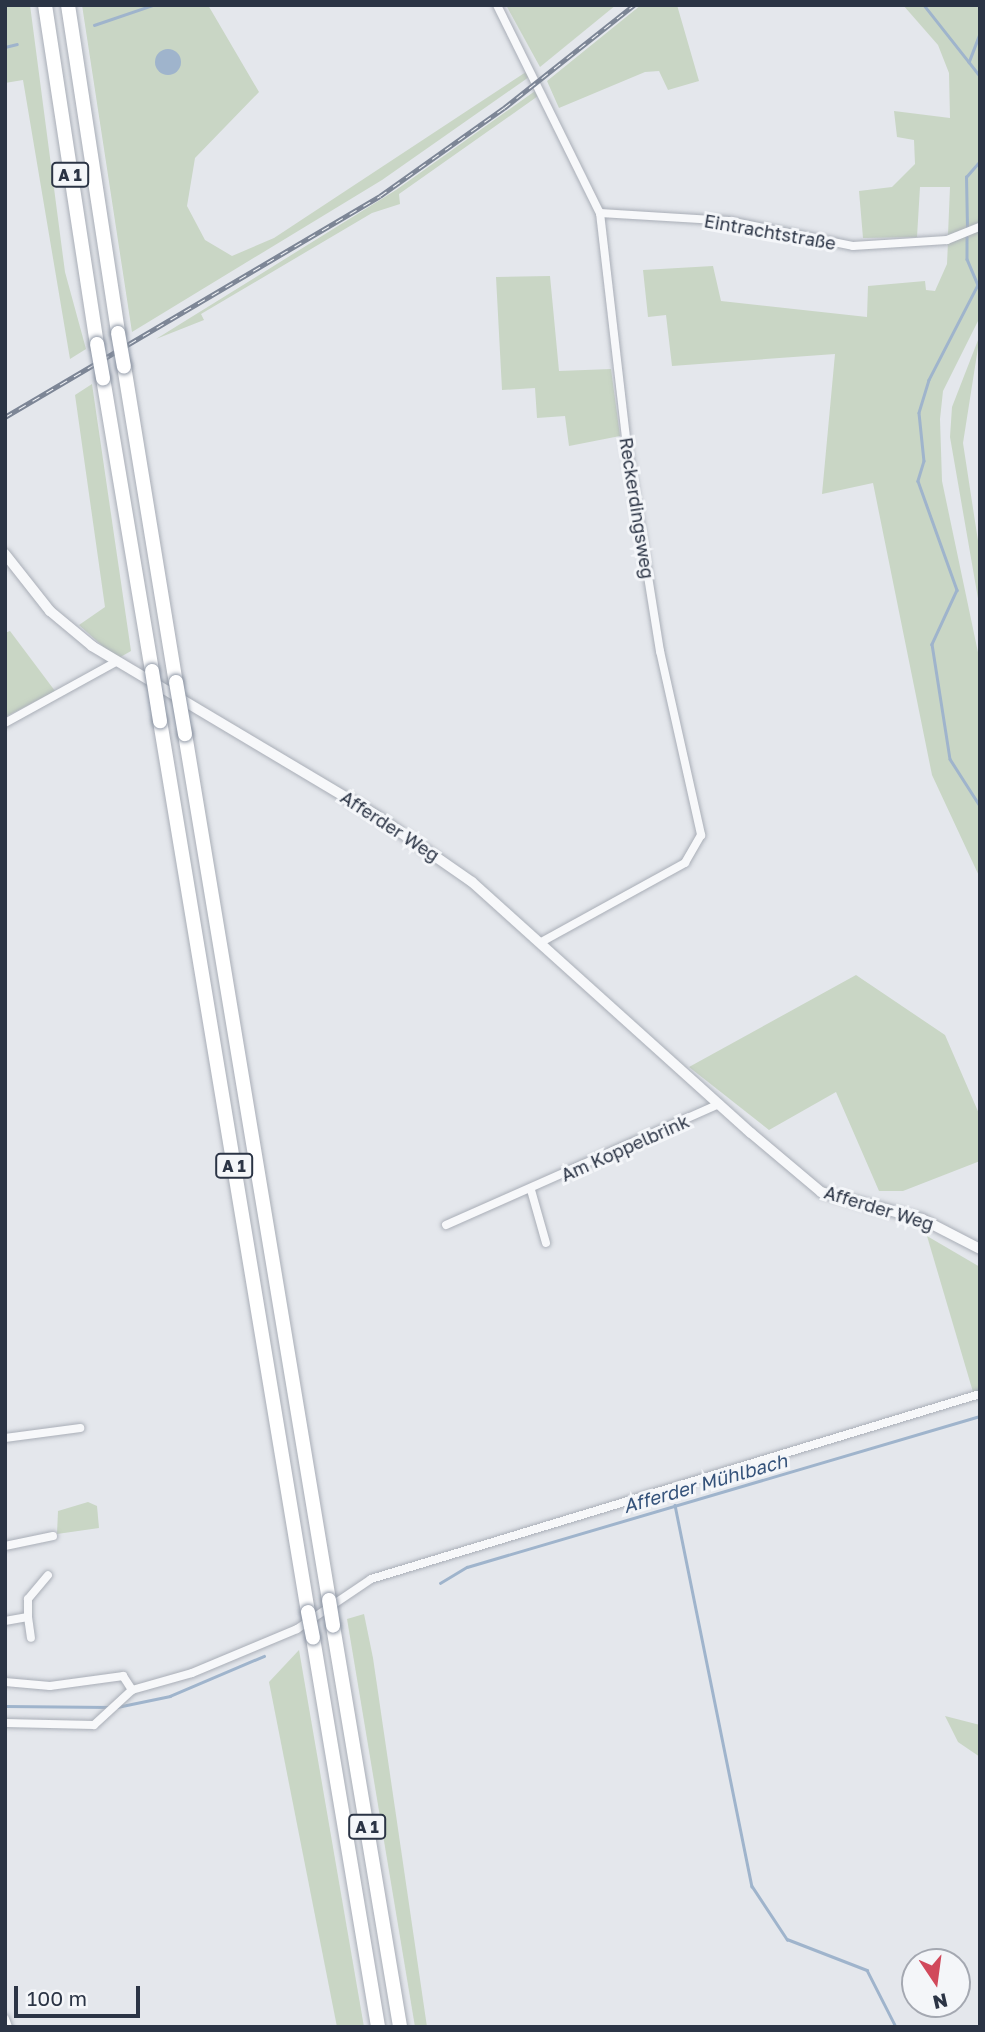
<!DOCTYPE html>
<meta charset="utf-8">
<style>
body{margin:0}
#map{position:relative;width:985px;height:2032px;overflow:hidden;background:#e4e7ec;font-family:"Golos Text",sans-serif}
div>[style]{position:absolute}
.green>*{inset:0;background:#c9d6c5}
.water>*{inset:0;background:#9fb4cc}
.round{border-radius:50%}
.stream>*{height:2.5px;margin:-1.25px;padding:0 1.25px;transform-origin:1.25px;border-radius:1.25px;background:#9fb4cc}
.roads{filter:drop-shadow(0 0 2px #a9aeb7) drop-shadow(0 0 2px #a9aeb7)}
.minor>*{height:8px;margin:-4px;padding:0 4px;transform-origin:4px;border-radius:4px;background:#f7f8fa}
.tertiary>*{height:10px;margin:-5px;padding:0 5px;transform-origin:5px;border-radius:5px;background:#f7f8fa}
.motorway>*{height:14px;margin:-7px;padding:0 7px;transform-origin:7px;border-radius:7px;background:#fff}
.rail>*{height:5px;margin-top:-2.5px;transform-origin:0;background:repeating-linear-gradient(90deg,#f4f6f9 0 8px,#7d8696 0 16px);box-sizing:border-box;border-block:2px solid #7d8696}
.bridges{filter:drop-shadow(0 0 2px #8b94a3) drop-shadow(0 0 2px #8b94a3)}
.motorway-bridge>*{height:14px;margin:-7px;padding:0 7px;transform-origin:7px;border-radius:7px;background:#fff}
span{translate:-50% -50%;white-space:nowrap;text-align:center;line-height:1.15;-webkit-text-stroke:6px #f4f6f9;paint-order:stroke}
.shield-label span{padding:2px 5px;background:#f4f6f9;border:2px solid;border-radius:5px;-webkit-text-stroke-width:0}
.shield-label{font-size:16px;color:#2b3445;font-weight:700}
.street-label{font-size:18px;color:#2b3445}
.water-label{font-size:19px;color:#34527a;font-style:italic}
.frame{position:absolute;inset:0;border:7px solid #2b3445;pointer-events:none}
.north{position:absolute;left:901px;top:1948px;width:70px;height:70px;box-sizing:border-box;background:#f4f6f9;border:2px solid #a4a8b1;border-radius:50%;rotate:167deg;font-size:19px;font-weight:700;line-height:28px;text-align:center;color:#2b3445}
.north::after{content:'';display:block;margin:auto;width:24px;height:32px;background:#d1495b;clip-path:polygon(50% 0,100% 100%,50% 72%,0 100%)}
.scale{position:absolute;left:14px;top:1986px;width:126px;height:32px;box-sizing:border-box;border:4px solid #2b3445;border-top:0;padding-left:9px;font-size:21px;line-height:24px;white-space:nowrap;color:#2b3445;-webkit-text-stroke:5px #f4f6f9;paint-order:stroke}
</style>
<div id="map">
<div class="green">
<div style="clip-path:polygon(5px 5px,30px 5px,65px 272px,86px 349px,70px 359px,23px 80px,5px 83px)"></div>
<div style="clip-path:polygon(82px 5px,208px 5px,259px 92px,195px 158px,187px 206px,205px 240px,232px 256px,274px 238px,526px 72px,529px 77px,382px 180px,132px 332px)"></div>
<div style="clip-path:polygon(506px 5px,616px 5px,540px 67px)"></div>
<div style="clip-path:polygon(641px 5px,677px 5px,699px 81px,668px 90px,659px 71px,645px 72px,559px 108px,547px 81px)"></div>
<div style="clip-path:polygon(903px 5px,980px 5px,980px 222px,948px 235px,950px 187px,920px 187px,917px 237px,863px 238px,859px 191px,892px 187px,915px 164px,914px 140px,897px 137px,894px 111px,950px 118px,949px 73px,938px 45px)"></div>
<div style="clip-path:polygon(535px 91px,538px 96px,399px 194px,400px 204px,372px 213px,201px 314px,204px 320px,156px 339px,396px 190px)"></div>
<div style="clip-path:polygon(980px 231px,980px 317px,943px 391px,940px 419px,942px 481px,980px 662px,980px 878px,932px 775px,873px 483px,822px 494px,835px 354px,672px 366px,666px 315px,648px 317px,643px 270px,713px 266px,721px 301px,867px 317px,868px 286px,925px 281px,926px 290px,935px 291px,947px 264px,948px 242px)"></div>
<div style="clip-path:polygon(550px 276px,559px 371px,611px 369px,620px 436px,569px 446px,565px 416px,537px 418px,535px 388px,502px 390px,496px 277px)"></div>
<div style="clip-path:polygon(980px 335px,963px 443px,980px 554px,980px 610px,950px 437px,952px 407px)"></div>
<div style="clip-path:polygon(92px 384px,131px 651px,117px 659px,79px 625px,105px 607px,75px 395px)"></div>
<div style="clip-path:polygon(10px 631px,55px 691px,5px 717px,5px 633px)"></div>
<div style="clip-path:polygon(856px 975px,945px 1035px,980px 1116px,980px 1161px,903px 1191px,879px 1191px,836px 1092px,769px 1130px,689px 1067px)"></div>
<div style="clip-path:polygon(927px 1236px,980px 1267px,980px 1390px,973px 1392px)"></div>
<div style="clip-path:polygon(88px 1502px,97px 1506px,99px 1528px,57px 1534px,58px 1511px)"></div>
<div style="clip-path:polygon(364px 1614px,373px 1658px,427px 2027px,415px 2027px,347px 1619px)"></div>
<div style="clip-path:polygon(299px 1650px,364px 2027px,337px 2027px,269px 1682px)"></div>
<div style="clip-path:polygon(945px 1716px,980px 1725px,980px 1757px,958px 1742px)"></div>
</div>
<div class="water">
<div class="round" style="left:155px;top:49px;width:26px;height:26px"></div>
</div>
<div class="stream">
<div style="left:924px;top:5px;width:73px;rotate:51.7deg"></div>
<div style="left:94px;top:25px;width:62px;rotate:-18.7deg"></div>
<div style="left:980px;top:34px;width:30px;rotate:111deg"></div>
<div style="left:969px;top:62px;width:18px;rotate:52deg"></div>
<div style="left:5px;top:47px;width:12px;rotate:-14deg"></div>
<div style="left:967px;top:228px;width:51px;rotate:-91.1deg"></div>
<div style="left:966px;top:177px;width:21px;rotate:-49deg"></div>
<div style="left:967px;top:237px;width:22px;rotate:90deg"></div>
<div style="left:967px;top:259px;width:28px;rotate:67deg"></div>
<div style="left:978px;top:285px;width:107px;rotate:117.3deg"></div>
<div style="left:929px;top:380px;width:34px;rotate:107deg"></div>
<div style="left:919px;top:413px;width:48px;rotate:84.1deg"></div>
<div style="left:924px;top:461px;width:21px;rotate:107deg"></div>
<div style="left:918px;top:481px;width:116px;rotate:70.3deg"></div>
<div style="left:957px;top:590px;width:60px;rotate:114.8deg"></div>
<div style="left:932px;top:644px;width:116px;rotate:81.1deg"></div>
<div style="left:950px;top:759px;width:56px;rotate:57.4deg"></div>
<div style="left:675px;top:1505px;width:389px;rotate:78.6deg"></div>
<div style="left:752px;top:1886px;width:64px;rotate:56.6deg"></div>
<div style="left:787px;top:1939px;width:86px;rotate:21.2deg"></div>
<div style="left:867px;top:1970px;width:64px;rotate:63deg"></div>
<div style="left:440px;top:1583px;width:31px;rotate:-31deg"></div>
<div style="left:467px;top:1567px;width:535px;rotate:-16.4deg"></div>
<div style="left:5px;top:1706px;width:105px;rotate:0.5deg"></div>
<div style="left:117px;top:1707px;width:54px;rotate:-11.7deg"></div>
<div style="left:170px;top:1696px;width:102px;rotate:-23.1deg"></div>
</div>
<div class="roads">
<div class="minor">
<div style="left:497px;top:5px;width:232px;rotate:63.7deg"></div>
<div style="left:600px;top:213px;width:227px;rotate:83.4deg"></div>
<div style="left:626px;top:439px;width:215px;rotate:80.9deg"></div>
<div style="left:660px;top:651px;width:189px;rotate:77.4deg"></div>
<div style="left:701px;top:835px;width:32px;rotate:120deg"></div>
<div style="left:685px;top:863px;width:162px;rotate:151.2deg"></div>
<div style="left:600px;top:213px;width:129px;rotate:3.5deg"></div>
<div style="left:729px;top:221px;width:126px;rotate:11.4deg"></div>
<div style="left:853px;top:246px;width:94px;rotate:-3.7deg"></div>
<div style="left:947px;top:240px;width:35px;rotate:-22deg"></div>
<div style="left:5px;top:723px;width:127px;rotate:-28.8deg"></div>
<div style="left:531px;top:1190px;width:55px;rotate:74.2deg"></div>
<div style="left:446px;top:1225px;width:299px;rotate:-23.9deg"></div>
<div style="left:5px;top:1438px;width:76px;rotate:-7.6deg"></div>
<div style="left:5px;top:1546px;width:49px;rotate:-11.8deg"></div>
<div style="left:28px;top:1617px;width:21px;rotate:82deg"></div>
<div style="left:5px;top:1621px;width:23px;rotate:-10deg"></div>
<div style="left:28px;top:1617px;width:18px;rotate:-90deg"></div>
<div style="left:28px;top:1599px;width:31px;rotate:-50deg"></div>
<div style="left:5px;top:1682px;width:45px;rotate:5.1deg"></div>
<div style="left:50px;top:1686px;width:74px;rotate:-7.8deg"></div>
<div style="left:123px;top:1676px;width:17px;rotate:57deg"></div>
<div style="left:5px;top:1723px;width:89px;rotate:1.3deg"></div>
<div style="left:94px;top:1725px;width:52px;rotate:-42.6deg"></div>
<div style="left:132px;top:1690px;width:62px;rotate:-15.8deg"></div>
<div style="left:192px;top:1673px;width:114px;rotate:-22.7deg"></div>
<div style="left:297px;top:1629px;width:89px;rotate:-34deg"></div>
<div style="left:371px;top:1579px;width:636px;rotate:-16.9deg"></div>
<div style="left:5px;top:2019px;width:9px;rotate:69deg"></div>
</div>
<div class="tertiary">
<div style="left:5px;top:554px;width:73px;rotate:51.7deg"></div>
<div style="left:50px;top:611px;width:55px;rotate:39.8deg"></div>
<div style="left:92px;top:646px;width:335px;rotate:30.8deg"></div>
<div style="left:380px;top:818px;width:112px;rotate:34.8deg"></div>
<div style="left:472px;top:882px;width:375px;rotate:42deg"></div>
<div style="left:751px;top:1133px;width:92px;rotate:40.1deg"></div>
<div style="left:821px;top:1192px;width:105px;rotate:15deg"></div>
<div style="left:922px;top:1219px;width:65px;rotate:27.3deg"></div>
</div>
<div class="motorway">
<div style="left:45px;top:5px;width:343px;rotate:81.3deg"></div>
<div style="left:68px;top:5px;width:332px;rotate:81.3deg"></div>
<div style="left:124px;top:366px;width:320px;rotate:80.7deg"></div>
<div style="left:103px;top:378px;width:297px;rotate:80.5deg"></div>
<div style="left:160px;top:721px;width:903px;rotate:80.57deg"></div>
<div style="left:185px;top:734px;width:878px;rotate:80.56deg"></div>
<div style="left:333px;top:1626px;width:407px;rotate:80.5deg"></div>
<div style="left:313px;top:1638px;width:394px;rotate:80.5deg"></div>
</div>
</div>
<div class="rail">
<div style="left:5px;top:417px;width:435px;rotate:-30.5deg"></div>
<div style="left:380px;top:196px;width:152px;rotate:-35.4deg"></div>
<div style="left:504px;top:108px;width:166px;rotate:-38.4deg"></div>
</div>
<div class="bridges">
<div class="motorway-bridge">
<div style="left:118px;top:333px;width:34px;rotate:80deg"></div>
<div style="left:97px;top:344px;width:35px;rotate:80deg"></div>
<div style="left:152px;top:671px;width:51px;rotate:80.9deg"></div>
<div style="left:176px;top:682px;width:53px;rotate:80.2deg"></div>
<div style="left:329px;top:1600px;width:26px;rotate:81deg"></div>
<div style="left:308px;top:1612px;width:26px;rotate:79deg"></div>
</div>
</div>
<div class="shield-label">
<span style="left:70px;top:175px">A 1</span>
<span style="left:234px;top:1166px">A 1</span>
<span style="left:367px;top:1827px">A 1</span>
</div>
<div class="street-label">
<span style="left:770px;top:232px;rotate:10deg">Eintrachtstraße</span>
<span style="left:637px;top:508px;rotate:81deg">Reckerdingsweg</span>
<span style="left:390px;top:826px;rotate:33deg">Afferder Weg</span>
<span style="left:625px;top:1148px;rotate:-24deg">Am Koppelbrink</span>
<span style="left:879px;top:1208px;rotate:17deg">Afferder Weg</span>
</div>
<div class="water-label">
<span style="left:705px;top:1483px;rotate:-16deg">Afferder Mühlbach</span>
</div>
<div class="frame"></div>
<div class="north">N</div>
<div class="scale">100 m</div>
</div>
